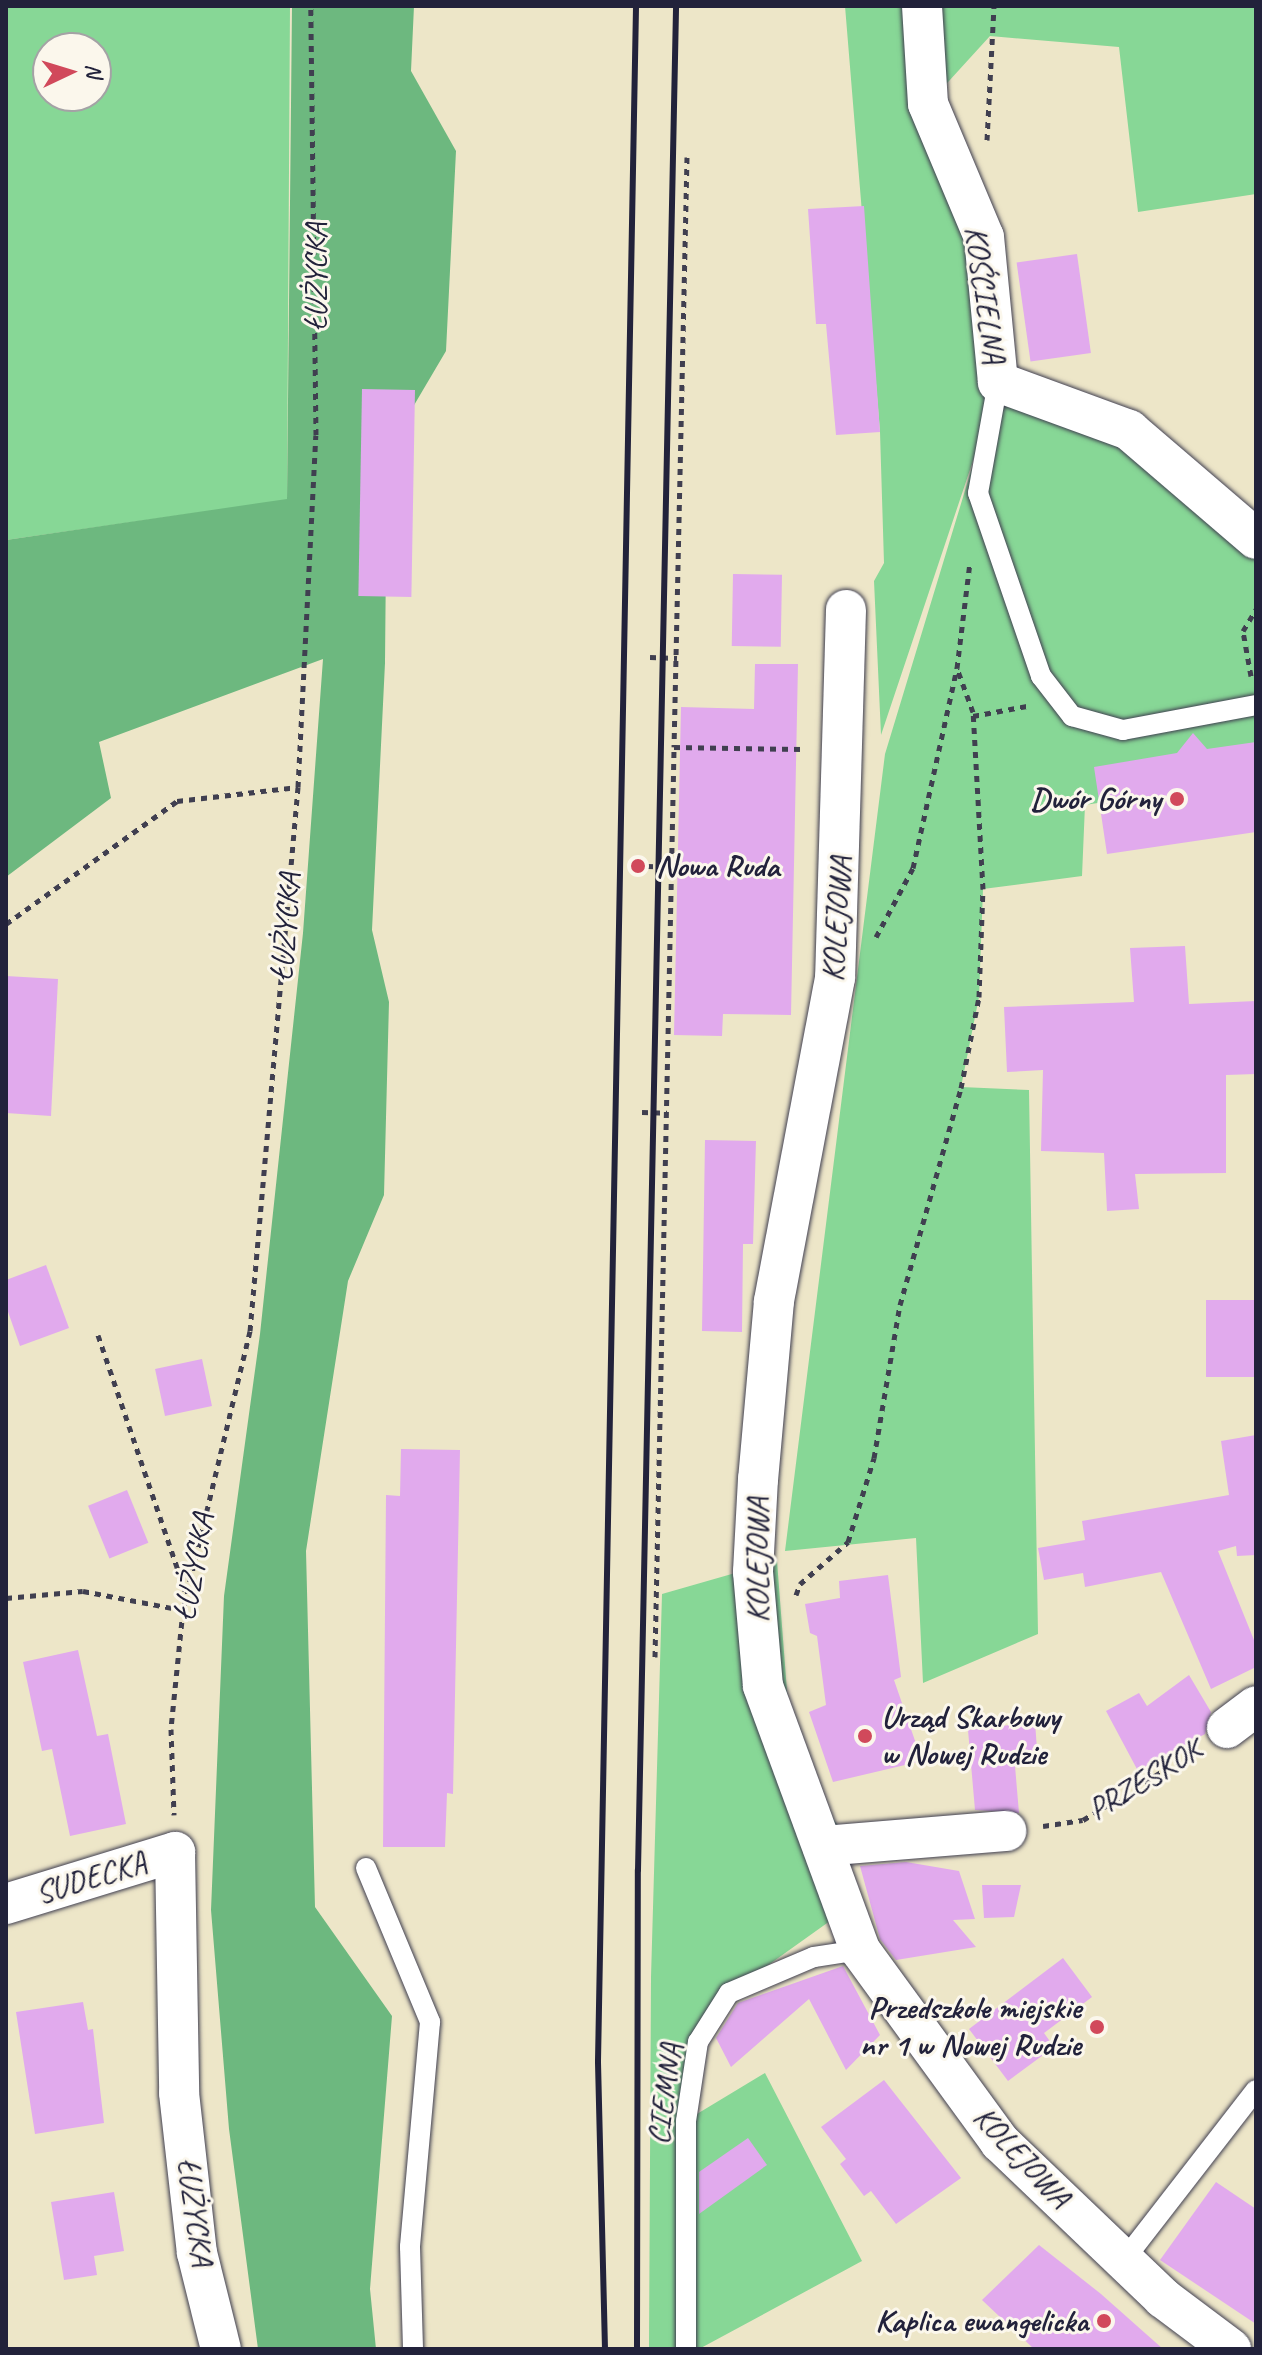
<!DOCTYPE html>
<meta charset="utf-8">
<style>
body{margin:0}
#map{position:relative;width:1262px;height:2355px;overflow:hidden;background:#ede6c8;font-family:Caveat,sans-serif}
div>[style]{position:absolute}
.green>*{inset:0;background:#87d796}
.forest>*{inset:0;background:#6db87f}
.building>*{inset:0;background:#e1aaed;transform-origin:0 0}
.path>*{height:5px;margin-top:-2.5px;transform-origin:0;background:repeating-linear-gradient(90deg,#403f50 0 6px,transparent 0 12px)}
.roads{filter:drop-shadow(0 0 2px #403f50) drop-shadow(0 0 2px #403f50)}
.lane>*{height:20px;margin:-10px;padding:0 10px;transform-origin:10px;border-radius:10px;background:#fff}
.street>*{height:40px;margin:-20px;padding:0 20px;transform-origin:20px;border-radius:20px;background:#fff}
.rail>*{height:6px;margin:-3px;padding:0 3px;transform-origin:3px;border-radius:3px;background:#22223b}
.dots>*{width:22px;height:22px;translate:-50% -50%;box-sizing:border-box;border:4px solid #fbf7ec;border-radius:50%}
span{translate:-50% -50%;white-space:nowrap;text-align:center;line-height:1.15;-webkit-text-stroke:6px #fbf7ec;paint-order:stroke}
.street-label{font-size:32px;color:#22223b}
.poi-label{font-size:32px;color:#22223b;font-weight:700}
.right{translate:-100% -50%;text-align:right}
.left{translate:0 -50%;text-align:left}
.frame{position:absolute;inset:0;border:8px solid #22223b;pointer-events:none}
.north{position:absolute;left:32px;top:32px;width:80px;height:80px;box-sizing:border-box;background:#fbf7ec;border:2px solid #a4a2a5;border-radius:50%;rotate:86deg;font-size:22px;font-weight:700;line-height:32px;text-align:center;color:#22223b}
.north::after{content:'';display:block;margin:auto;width:28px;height:36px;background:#d1495b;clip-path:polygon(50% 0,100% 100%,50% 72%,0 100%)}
</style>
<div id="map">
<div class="green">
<div style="clip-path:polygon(evenodd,6px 6px,290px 6px,287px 500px,6px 540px,6px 6px,48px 48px,96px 48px,96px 96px,48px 96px,48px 48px)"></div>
<div style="clip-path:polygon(845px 6px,1256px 6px,1256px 194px,1138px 212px,1119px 47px,990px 36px,928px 104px,984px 237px,998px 382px,1129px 430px,1256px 539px,1256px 778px,1085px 805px,1082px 876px,983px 889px,979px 997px,961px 1087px,1029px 1090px,1038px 1634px,923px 1683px,916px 1538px,785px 1551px,885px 754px,984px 428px,881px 735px,874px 581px,884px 563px,880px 432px)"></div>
<div style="clip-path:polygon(777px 1561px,793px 1769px,854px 1845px,844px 1911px,729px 1993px,698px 2042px,687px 2120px,765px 2073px,862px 2261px,699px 2349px,649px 2349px,651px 1977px,662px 1594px)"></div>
</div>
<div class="forest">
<div style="clip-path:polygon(292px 6px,414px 6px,411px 71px,456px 151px,446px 351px,387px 451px,385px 663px,372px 930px,389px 1002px,384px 1195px,348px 1281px,306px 1551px,315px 1907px,392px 2016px,370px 2289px,376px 2349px,258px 2349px,229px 2129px,211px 1910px,224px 1596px,260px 1334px,303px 933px,323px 659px,99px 742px,111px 798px,6px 877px,6px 540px,287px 499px)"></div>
</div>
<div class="building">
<div style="clip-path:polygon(864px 206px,880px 432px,836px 435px,826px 324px,816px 324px,808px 209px)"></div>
<div style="left:1077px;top:254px;width:100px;height:61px;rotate:82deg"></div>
<div style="left:362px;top:389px;width:53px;height:207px;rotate:1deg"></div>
<div style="left:733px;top:574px;width:49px;height:72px;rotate:1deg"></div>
<div style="clip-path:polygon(755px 664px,798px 664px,791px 1015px,723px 1014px,722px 1036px,674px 1035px,681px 707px,754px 709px)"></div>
<div style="clip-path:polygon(1193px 733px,1207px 749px,1256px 742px,1256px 832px,1107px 854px,1094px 767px,1177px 753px)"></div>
<div style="clip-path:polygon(1185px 946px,1189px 1004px,1256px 1001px,1256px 1074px,1226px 1075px,1226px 1173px,1135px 1174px,1139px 1209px,1107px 1211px,1104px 1153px,1041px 1151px,1043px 1070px,1007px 1072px,1004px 1007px,1134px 1002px,1130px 948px)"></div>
<div style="clip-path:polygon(6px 976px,58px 979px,51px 1116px,6px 1113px)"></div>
<div style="clip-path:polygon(705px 1140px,756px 1141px,753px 1244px,743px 1244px,742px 1332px,702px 1331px)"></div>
<div style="clip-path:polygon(46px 1265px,69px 1328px,20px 1346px,6px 1306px,6px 1280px)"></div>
<div style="left:1256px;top:1300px;width:77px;height:50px;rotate:90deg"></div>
<div style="left:202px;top:1359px;width:48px;height:48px;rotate:78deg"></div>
<div style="clip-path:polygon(1256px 1435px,1256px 1555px,1237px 1556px,1236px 1546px,1218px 1551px,1256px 1645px,1256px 1667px,1211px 1689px,1161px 1572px,1085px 1587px,1083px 1573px,1044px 1580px,1038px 1548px,1085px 1540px,1082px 1521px,1229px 1495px,1221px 1441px)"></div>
<div style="clip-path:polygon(401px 1449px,460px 1450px,453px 1794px,447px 1793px,445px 1847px,383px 1847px,386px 1495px,400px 1496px)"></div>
<div style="left:127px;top:1490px;width:57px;height:42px;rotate:68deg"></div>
<div style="clip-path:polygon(888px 1575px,901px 1677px,894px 1680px,922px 1761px,833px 1782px,809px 1712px,826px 1705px,817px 1636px,810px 1633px,805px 1604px,840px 1598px,839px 1581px)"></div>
<div style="clip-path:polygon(78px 1650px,97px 1736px,108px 1734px,126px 1824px,70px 1836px,52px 1749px,42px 1751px,23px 1662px)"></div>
<div style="clip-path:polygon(1189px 1675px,1211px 1712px,1205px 1734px,1138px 1771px,1106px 1711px,1139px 1693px,1147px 1706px)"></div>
<div style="clip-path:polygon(1035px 1722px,1038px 1763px,1015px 1766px,1019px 1813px,975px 1810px,968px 1730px)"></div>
<div style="clip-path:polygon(906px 1862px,959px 1871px,975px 1919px,953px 1920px,976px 1947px,896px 1960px,880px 1939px,860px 1866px)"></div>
<div style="clip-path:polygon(982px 1885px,1021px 1885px,1014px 1917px,984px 1918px)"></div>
<div style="clip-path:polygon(1063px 1958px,1092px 1997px,1044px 2033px,1054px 2047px,1008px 2081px,969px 2029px)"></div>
<div style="clip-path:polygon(843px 1966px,880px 2035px,846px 2070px,809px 1999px,731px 2067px,716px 2038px,738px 2003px)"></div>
<div style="clip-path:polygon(83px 2002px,88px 2030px,93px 2029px,104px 2123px,35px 2134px,16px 2012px)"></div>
<div style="clip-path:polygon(884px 2080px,961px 2178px,896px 2224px,871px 2191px,864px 2196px,840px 2164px,846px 2159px,821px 2127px)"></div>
<div style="clip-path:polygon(748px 2138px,767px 2165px,699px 2214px,699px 2172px)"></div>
<div style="clip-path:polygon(1216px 2182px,1256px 2209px,1256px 2324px,1160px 2260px)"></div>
<div style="clip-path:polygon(114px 2192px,124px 2251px,94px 2256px,97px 2275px,64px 2280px,51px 2202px)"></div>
<div style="clip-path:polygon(1039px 2245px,1101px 2294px,1163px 2349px,1034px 2349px,982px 2300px)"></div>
</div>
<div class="path">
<div style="left:987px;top:140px;width:134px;rotate:-87deg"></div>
<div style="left:687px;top:157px;width:590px;rotate:91.26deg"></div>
<div style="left:674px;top:747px;width:129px;rotate:0.9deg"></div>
<div style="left:650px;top:657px;width:27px;rotate:2deg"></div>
<div style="left:1251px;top:676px;width:46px;rotate:-100.1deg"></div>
<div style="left:1243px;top:631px;width:26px;rotate:-59deg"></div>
<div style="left:973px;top:716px;width:55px;rotate:-10.5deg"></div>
<div style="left:298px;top:787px;width:352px;rotate:-87.1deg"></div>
<div style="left:316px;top:435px;width:429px;rotate:-90.7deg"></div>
<div style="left:647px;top:866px;width:25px;rotate:2deg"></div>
<div style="left:6px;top:924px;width:211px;rotate:-35.7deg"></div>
<div style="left:177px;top:801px;width:122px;rotate:-6.6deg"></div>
<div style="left:298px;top:787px;width:546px;rotate:95.04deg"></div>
<div style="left:250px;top:1331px;width:287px;rotate:103.5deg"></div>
<div style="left:183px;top:1610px;width:120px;rotate:95.8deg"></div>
<div style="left:171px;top:1729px;width:86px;rotate:88deg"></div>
<div style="left:876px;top:937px;width:78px;rotate:-61.8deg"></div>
<div style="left:913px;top:868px;width:205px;rotate:-77.6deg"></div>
<div style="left:957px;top:668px;width:107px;rotate:-83deg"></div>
<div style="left:642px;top:1112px;width:25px;rotate:2deg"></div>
<div style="left:98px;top:1335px;width:273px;rotate:71.2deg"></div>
<div style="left:796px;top:1595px;width:12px;rotate:-70deg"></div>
<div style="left:800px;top:1584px;width:64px;rotate:-41.2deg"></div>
<div style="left:848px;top:1542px;width:88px;rotate:-72.8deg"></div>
<div style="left:874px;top:1458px;width:155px;rotate:-80.4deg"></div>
<div style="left:900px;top:1305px;width:225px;rotate:-74.3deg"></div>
<div style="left:961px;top:1088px;width:93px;rotate:-78.8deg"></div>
<div style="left:979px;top:997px;width:108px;rotate:-87.9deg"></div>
<div style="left:983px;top:889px;width:177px;rotate:-93.2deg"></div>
<div style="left:973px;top:712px;width:47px;rotate:-110deg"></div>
<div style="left:6px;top:1598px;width:77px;rotate:-5.2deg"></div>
<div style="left:83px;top:1591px;width:102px;rotate:10.8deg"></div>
<div style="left:655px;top:1657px;width:910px;rotate:-88.8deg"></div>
<div style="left:1043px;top:1826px;width:40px;rotate:-8.5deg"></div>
<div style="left:1083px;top:1820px;width:134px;rotate:-31.6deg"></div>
</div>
<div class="roads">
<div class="lane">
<div style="left:998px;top:382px;width:113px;rotate:100.2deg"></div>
<div style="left:978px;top:493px;width:194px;rotate:71deg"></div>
<div style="left:1041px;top:676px;width:51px;rotate:52.2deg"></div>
<div style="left:1072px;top:716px;width:53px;rotate:15.4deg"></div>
<div style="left:1123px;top:730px;width:135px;rotate:-10.6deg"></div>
<div style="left:366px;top:1868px;width:167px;rotate:67.4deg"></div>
<div style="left:430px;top:2022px;width:226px;rotate:95.1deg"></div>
<div style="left:410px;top:2247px;width:102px;rotate:88.3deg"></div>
<div style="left:1124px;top:2260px;width:215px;rotate:-52.2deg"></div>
<div style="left:686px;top:2349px;width:228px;rotate:-90deg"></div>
<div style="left:686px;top:2121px;width:80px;rotate:-81.4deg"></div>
<div style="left:698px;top:2042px;width:58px;rotate:-57.7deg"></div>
<div style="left:729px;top:1993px;width:92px;rotate:-23deg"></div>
<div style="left:814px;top:1957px;width:47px;rotate:-8.7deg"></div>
</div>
<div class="street">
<div style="left:922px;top:6px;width:98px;rotate:86.5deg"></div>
<div style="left:928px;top:104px;width:144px;rotate:67.2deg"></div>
<div style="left:984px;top:237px;width:146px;rotate:84.5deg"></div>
<div style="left:998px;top:382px;width:140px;rotate:20.1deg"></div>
<div style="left:1129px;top:430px;width:167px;rotate:40.6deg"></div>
<div style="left:846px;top:610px;width:368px;rotate:91.7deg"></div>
<div style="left:835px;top:978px;width:329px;rotate:100.7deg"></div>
<div style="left:774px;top:1301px;width:179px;rotate:95.1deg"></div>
<div style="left:758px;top:1479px;width:93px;rotate:93.1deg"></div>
<div style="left:753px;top:1572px;width:114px;rotate:85deg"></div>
<div style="left:763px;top:1686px;width:281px;rotate:69.8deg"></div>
<div style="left:860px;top:1950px;width:238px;rotate:53.9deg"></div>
<div style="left:1000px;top:2142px;width:226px;rotate:43.7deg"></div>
<div style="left:1163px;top:2298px;width:85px;rotate:36.9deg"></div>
<div style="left:1227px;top:1728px;width:36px;rotate:-37deg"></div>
<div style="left:823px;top:1846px;width:184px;rotate:-4.7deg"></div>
<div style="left:6px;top:1904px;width:177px;rotate:-17.1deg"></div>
<div style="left:175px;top:1852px;width:241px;rotate:89deg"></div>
<div style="left:179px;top:2093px;width:161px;rotate:83.6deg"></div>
<div style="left:197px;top:2253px;width:99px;rotate:76deg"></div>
</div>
</div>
<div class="rail">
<div style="left:605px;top:2349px;width:288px;rotate:-91.4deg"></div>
<div style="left:598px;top:2061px;width:2055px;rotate:-88.94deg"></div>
<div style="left:637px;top:2349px;width:479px;rotate:-89.9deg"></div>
<div style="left:638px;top:1870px;width:1864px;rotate:-88.83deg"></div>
</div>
<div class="dots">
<div style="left:1177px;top:799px;background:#d1495b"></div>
<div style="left:638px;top:866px;background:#d1495b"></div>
<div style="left:865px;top:1736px;background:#d1495b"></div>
<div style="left:1097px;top:2027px;background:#d1495b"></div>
<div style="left:1104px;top:2321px;background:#d1495b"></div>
</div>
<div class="street-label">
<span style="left:316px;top:277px;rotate:-90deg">ŁUŻYCKA</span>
<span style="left:985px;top:295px;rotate:82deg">KOŚCIELNA</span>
<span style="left:837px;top:919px;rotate:-86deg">KOLEJOWA</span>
<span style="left:286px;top:927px;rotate:-85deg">ŁUŻYCKA</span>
<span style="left:758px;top:1560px;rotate:-90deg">KOLEJOWA</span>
<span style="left:194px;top:1567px;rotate:-79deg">ŁUŻYCKA</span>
<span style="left:1145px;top:1780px;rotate:-31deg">PRZESKOK</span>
<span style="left:91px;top:1878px;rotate:-17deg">SUDECKA</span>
<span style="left:665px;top:2094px;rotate:-82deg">CIEMNA</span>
<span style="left:1022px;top:2157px;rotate:47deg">KOLEJOWA</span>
<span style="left:195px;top:2212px;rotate:82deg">ŁUŻYCKA</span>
</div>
<div class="poi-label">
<span class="right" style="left:1161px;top:799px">Dwór Górny</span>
<span class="left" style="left:656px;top:866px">Nowa Ruda</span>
<span class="left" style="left:881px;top:1736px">Urząd Skarbowy<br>w Nowej Rudzie</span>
<span class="right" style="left:1081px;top:2027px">Przedszkole miejskie<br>nr 1 w Nowej Rudzie</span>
<span class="right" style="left:1088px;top:2321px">Kaplica ewangelicka</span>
</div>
<div class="frame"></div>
<div class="north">N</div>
</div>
